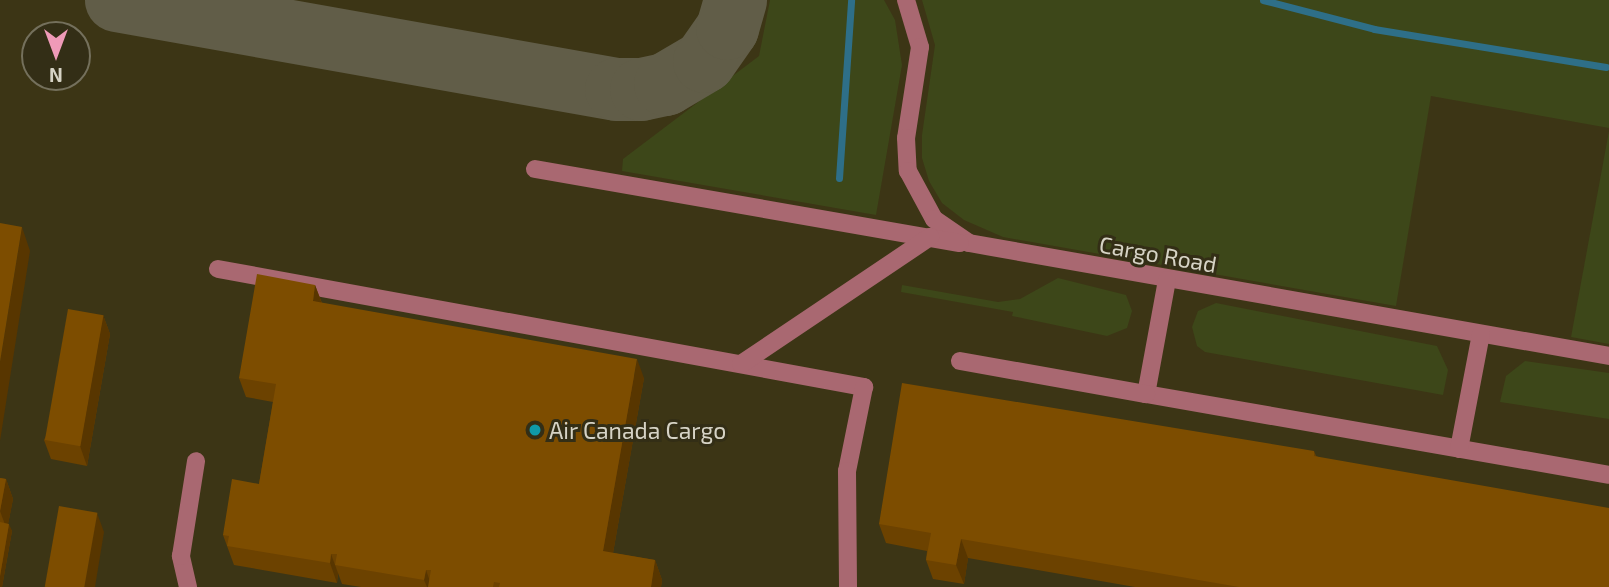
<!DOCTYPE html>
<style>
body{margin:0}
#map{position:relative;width:1609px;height:587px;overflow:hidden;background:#332e16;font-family:"Exo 2",sans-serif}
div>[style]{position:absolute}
.built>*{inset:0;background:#3c3515}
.green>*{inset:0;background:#3d4719}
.stream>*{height:7px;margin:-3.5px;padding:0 3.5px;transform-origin:3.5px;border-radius:3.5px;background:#2e6f88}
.taxiway>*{height:63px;margin:-31.5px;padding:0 31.5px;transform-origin:31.5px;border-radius:31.5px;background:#615d48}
.minor>*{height:18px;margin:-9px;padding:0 9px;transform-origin:9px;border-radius:9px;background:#a96871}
.wall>*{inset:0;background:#6c4200}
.shaded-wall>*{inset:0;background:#583600}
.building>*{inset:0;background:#7d4d00;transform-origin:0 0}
.dots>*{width:19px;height:19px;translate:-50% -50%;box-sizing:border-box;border:4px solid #332e16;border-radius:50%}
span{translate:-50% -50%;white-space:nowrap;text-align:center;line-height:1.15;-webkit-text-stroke:6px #332e16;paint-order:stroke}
.street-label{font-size:23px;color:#d6d3c5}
.poi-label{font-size:23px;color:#d6d3c5}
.left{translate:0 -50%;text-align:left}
.north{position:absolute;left:21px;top:21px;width:70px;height:70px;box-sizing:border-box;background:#332e16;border:2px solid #74705c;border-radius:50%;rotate:180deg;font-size:19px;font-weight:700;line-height:28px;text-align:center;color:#d6d3c5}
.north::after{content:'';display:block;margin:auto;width:24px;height:32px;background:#ef9ab8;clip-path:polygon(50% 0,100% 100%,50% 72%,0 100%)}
</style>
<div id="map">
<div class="built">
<div style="clip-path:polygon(evenodd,0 0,1609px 0,1609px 587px,0 587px,0 0,35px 35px,77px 35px,77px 77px,35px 77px,35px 35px)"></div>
</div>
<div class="green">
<div style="clip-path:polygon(770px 0,884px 0,895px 20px,902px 65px,876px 215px,622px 171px,623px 159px,759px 56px)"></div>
<div style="clip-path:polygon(922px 0,1609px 0,1609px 128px,1431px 96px,1396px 306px,1003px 237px,964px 220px,942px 203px,929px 181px,922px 158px,922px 135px,935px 45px)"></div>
<div style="clip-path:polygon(1609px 131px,1609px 344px,1571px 337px)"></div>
<div style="clip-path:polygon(1058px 278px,1126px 295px,1132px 311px,1127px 328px,1107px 336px,1012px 316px,1013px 312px,901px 292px,902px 285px,998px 302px,1020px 299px)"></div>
<div style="clip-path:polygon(1216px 303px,1437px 346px,1448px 370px,1443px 395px,1205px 352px,1197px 346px,1192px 327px,1198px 311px)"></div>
<div style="clip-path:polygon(1525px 361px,1609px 373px,1609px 419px,1500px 402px,1506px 376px)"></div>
</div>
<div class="stream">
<div style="left:1263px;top:0;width:115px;rotate:14.6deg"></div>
<div style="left:1374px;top:29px;width:235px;rotate:9.3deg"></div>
<div style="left:839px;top:178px;width:178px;rotate:-86.1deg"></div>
</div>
<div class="taxiway">
<div style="left:116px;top:0;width:508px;rotate:10.09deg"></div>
<div style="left:616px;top:89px;width:25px"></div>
<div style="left:641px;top:89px;width:25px;rotate:-12deg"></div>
<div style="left:665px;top:84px;width:45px;rotate:-30.5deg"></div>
<div style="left:704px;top:61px;width:40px;rotate:-55.1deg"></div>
<div style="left:727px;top:28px;width:29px;rotate:-74deg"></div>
</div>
<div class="minor">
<div style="left:906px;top:0;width:49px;rotate:73.4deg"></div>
<div style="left:920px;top:47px;width:92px;rotate:98.7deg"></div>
<div style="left:906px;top:138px;width:33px;rotate:87deg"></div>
<div style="left:908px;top:171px;width:55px;rotate:61.6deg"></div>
<div style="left:934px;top:219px;width:42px;rotate:34.4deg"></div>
<div style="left:969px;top:243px;width:650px;rotate:10.01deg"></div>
<div style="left:535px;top:169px;width:431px;rotate:9.9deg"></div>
<div style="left:218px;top:269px;width:657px;rotate:10.35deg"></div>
<div style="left:864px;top:387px;width:86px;rotate:101.4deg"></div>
<div style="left:847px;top:471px;width:116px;rotate:89.5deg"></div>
<div style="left:1167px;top:280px;width:116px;rotate:100.4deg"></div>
<div style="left:1146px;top:394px;width:470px;rotate:9.9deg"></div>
<div style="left:960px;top:361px;width:189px;rotate:10.1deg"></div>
<div style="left:741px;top:364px;width:228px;rotate:-33.9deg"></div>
<div style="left:1459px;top:449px;width:117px;rotate:-79.2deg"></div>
<div style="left:188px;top:587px;width:32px;rotate:-103deg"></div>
<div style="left:181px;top:556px;width:96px;rotate:-81deg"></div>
</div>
<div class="wall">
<div style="clip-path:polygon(315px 285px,322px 303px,644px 378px,613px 553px,655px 560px,662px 580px,661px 587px,361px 587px,342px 584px,338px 573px,337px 583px,234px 565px,223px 535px,259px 484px,273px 402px,246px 397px,239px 378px)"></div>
<div style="clip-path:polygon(103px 315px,110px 334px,87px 466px,51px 459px,44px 440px)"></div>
<div style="clip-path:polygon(1314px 451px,1316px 456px,1609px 587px,1135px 587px,968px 558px,964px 584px,933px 579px,926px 560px,927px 551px,886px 543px,879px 524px)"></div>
<div style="clip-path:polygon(0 478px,6px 479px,13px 499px,8px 524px,12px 531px,2px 587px,0 587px)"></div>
</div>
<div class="shaded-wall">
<div style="clip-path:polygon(22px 227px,30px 251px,0 441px,0 362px)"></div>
<div style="clip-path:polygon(315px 285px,322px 304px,313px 301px)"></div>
<div style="clip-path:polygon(103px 315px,110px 334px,87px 466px,80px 446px)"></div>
<div style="clip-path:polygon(637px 359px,644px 378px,610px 570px,603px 551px)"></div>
<div style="clip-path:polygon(6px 479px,13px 499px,7px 530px,0 511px)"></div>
<div style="clip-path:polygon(97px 513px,104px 532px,95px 587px,84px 587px)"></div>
<div style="clip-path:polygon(9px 524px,12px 531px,2px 587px,0 587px,0 576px)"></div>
<div style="clip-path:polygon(961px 539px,968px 558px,964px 584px,956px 565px)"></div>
<div style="clip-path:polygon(331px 554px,338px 573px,337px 583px,330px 563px)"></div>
<div style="clip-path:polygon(655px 560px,662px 580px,661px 587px,651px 587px)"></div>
<div style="clip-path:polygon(426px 570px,432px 587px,427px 587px,424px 580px)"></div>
</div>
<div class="building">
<div style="clip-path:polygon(0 223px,22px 227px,0 362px)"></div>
<div style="clip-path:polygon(257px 274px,315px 285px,313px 301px,637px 359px,603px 551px,655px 560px,651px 587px,499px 587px,500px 583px,494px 582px,493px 587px,428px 587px,431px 570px,426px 570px,424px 580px,335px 565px,337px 554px,331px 554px,330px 563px,227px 546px,229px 536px,223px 535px,232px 479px,259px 484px,276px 384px,239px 378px)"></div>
<div style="left:68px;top:309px;width:36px;height:133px;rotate:10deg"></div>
<div style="clip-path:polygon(902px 383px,1314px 451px,1314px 456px,1609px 508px,1609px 587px,1239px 587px,961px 539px,956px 565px,926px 560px,931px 533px,879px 524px)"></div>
<div style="clip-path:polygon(0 478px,6px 479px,0 511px)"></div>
<div style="left:59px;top:506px;width:39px;height:82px;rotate:10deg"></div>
<div style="clip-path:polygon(0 522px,9px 524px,0 576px)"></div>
</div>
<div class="dots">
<div style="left:535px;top:430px;background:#0f9aa8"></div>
</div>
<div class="street-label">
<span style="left:1158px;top:254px;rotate:10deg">Cargo Road</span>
</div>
<div class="poi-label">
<span class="left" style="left:549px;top:430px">Air Canada Cargo</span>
</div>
<div class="north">N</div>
</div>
